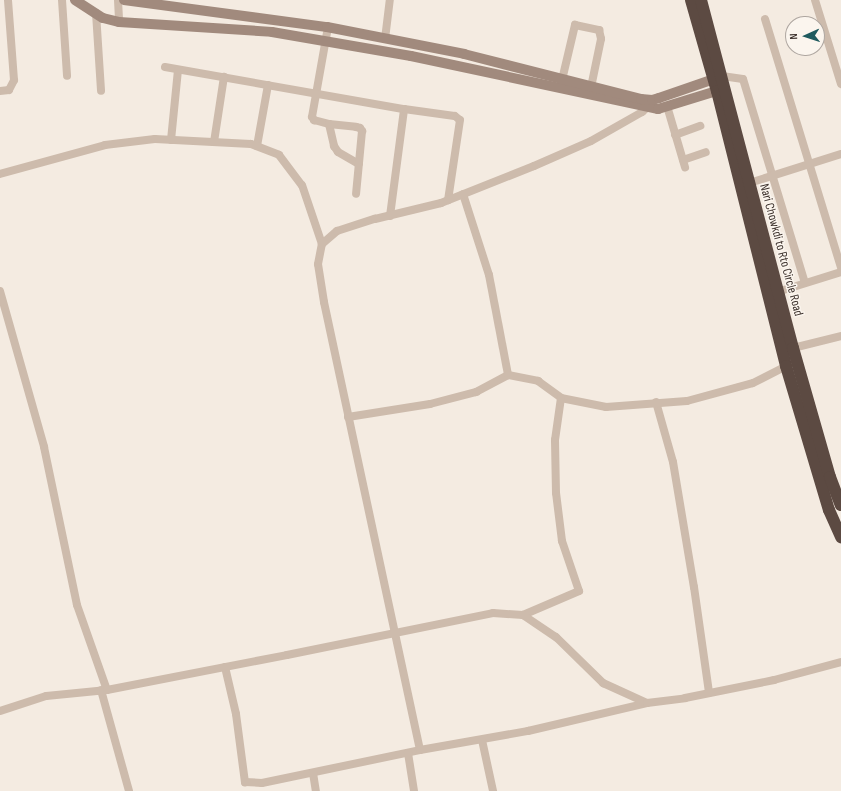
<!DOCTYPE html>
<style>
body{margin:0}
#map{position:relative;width:841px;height:791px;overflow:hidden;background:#f4ebe1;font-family:"Sofia Sans Condensed",sans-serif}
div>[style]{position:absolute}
.street>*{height:8px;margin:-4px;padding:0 4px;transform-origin:4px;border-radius:4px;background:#cdbbac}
.secondary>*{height:10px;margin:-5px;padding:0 5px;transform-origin:5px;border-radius:5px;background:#a18a7d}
.highway>*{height:12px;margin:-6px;padding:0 6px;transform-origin:6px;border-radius:6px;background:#5c4a42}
span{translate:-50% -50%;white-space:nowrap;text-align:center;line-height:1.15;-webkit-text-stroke:3px #fbf5ee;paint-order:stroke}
.street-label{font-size:13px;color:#3b302b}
.north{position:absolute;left:785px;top:16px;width:40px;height:40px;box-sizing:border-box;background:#fbf5ee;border:1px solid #aea6a0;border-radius:50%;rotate:267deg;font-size:11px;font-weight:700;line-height:16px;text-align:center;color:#3b302b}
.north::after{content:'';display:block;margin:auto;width:14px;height:18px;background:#1f5a5e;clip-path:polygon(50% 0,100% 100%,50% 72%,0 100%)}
</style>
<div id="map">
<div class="street">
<div style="left:62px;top:0;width:76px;rotate:86.2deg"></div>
<div style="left:118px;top:0;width:22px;rotate:87deg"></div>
<div style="left:815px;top:0;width:88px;rotate:72.8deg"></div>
<div style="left:96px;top:13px;width:78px;rotate:86.3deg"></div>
<div style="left:765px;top:19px;width:260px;rotate:73deg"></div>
<div style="left:328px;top:27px;width:91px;rotate:100.1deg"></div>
<div style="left:312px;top:117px;width:4px;rotate:56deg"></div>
<div style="left:314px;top:120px;width:16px;rotate:15deg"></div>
<div style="left:329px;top:124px;width:23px;rotate:77deg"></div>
<div style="left:334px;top:146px;width:7px;rotate:56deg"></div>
<div style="left:338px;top:152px;width:24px;rotate:30deg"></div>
<div style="left:385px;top:39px;width:39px;rotate:-83deg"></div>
<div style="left:165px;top:67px;width:243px;rotate:10deg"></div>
<div style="left:722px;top:76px;width:21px;rotate:8deg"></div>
<div style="left:743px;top:79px;width:213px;rotate:73.1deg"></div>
<div style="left:562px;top:80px;width:57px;rotate:-76.7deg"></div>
<div style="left:575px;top:25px;width:25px;rotate:12deg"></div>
<div style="left:599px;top:30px;width:9px;rotate:77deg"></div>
<div style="left:601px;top:39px;width:54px;rotate:101.7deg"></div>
<div style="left:0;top:91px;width:9px;rotate:-6deg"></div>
<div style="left:9px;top:90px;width:11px;rotate:-63deg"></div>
<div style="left:14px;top:80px;width:80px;rotate:-94.3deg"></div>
<div style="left:667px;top:106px;width:64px;rotate:73.6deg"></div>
<div style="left:329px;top:124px;width:27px;rotate:6deg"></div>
<div style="left:356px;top:127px;width:4px;rotate:14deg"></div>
<div style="left:360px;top:128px;width:4px;rotate:56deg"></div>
<div style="left:362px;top:131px;width:63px;rotate:95.4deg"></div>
<div style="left:675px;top:135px;width:27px;rotate:-20deg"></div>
<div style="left:171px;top:140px;width:70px;rotate:-84.3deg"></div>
<div style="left:214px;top:142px;width:66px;rotate:-81.3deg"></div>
<div style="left:257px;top:146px;width:62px;rotate:-79.8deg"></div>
<div style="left:683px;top:160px;width:24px;rotate:-19deg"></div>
<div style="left:0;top:174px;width:109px;rotate:-15.4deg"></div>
<div style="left:105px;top:145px;width:50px;rotate:-6.8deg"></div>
<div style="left:155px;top:139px;width:96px;rotate:3deg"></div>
<div style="left:251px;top:144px;width:30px;rotate:21deg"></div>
<div style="left:279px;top:155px;width:38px;rotate:53deg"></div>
<div style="left:302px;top:185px;width:62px;rotate:71.3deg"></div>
<div style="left:746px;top:184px;width:100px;rotate:-17.5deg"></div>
<div style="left:463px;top:194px;width:85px;rotate:72.2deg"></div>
<div style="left:489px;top:275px;width:102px;rotate:79.2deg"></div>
<div style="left:390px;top:216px;width:108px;rotate:-82.5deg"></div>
<div style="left:404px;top:109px;width:51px;rotate:7.8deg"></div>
<div style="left:455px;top:116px;width:6px;rotate:39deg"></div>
<div style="left:460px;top:120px;width:81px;rotate:98.5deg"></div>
<div style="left:0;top:291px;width:162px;rotate:74.2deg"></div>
<div style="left:44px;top:447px;width:161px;rotate:78.2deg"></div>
<div style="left:77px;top:605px;width:90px;rotate:70.6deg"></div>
<div style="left:107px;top:690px;width:61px;rotate:174.4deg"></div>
<div style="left:46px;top:696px;width:48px;rotate:161.9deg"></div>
<div style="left:774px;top:293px;width:70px;rotate:-17.4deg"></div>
<div style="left:793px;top:348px;width:49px;rotate:-14deg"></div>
<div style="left:656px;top:402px;width:62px;rotate:74.2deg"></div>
<div style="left:673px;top:462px;width:127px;rotate:80.5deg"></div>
<div style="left:694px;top:587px;width:107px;rotate:81.9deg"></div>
<div style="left:348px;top:417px;width:83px;rotate:-9deg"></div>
<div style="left:430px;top:404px;width:48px;rotate:-14.6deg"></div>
<div style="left:476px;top:392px;width:36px;rotate:-28deg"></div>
<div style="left:508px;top:375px;width:31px;rotate:11deg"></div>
<div style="left:538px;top:381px;width:29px;rotate:36deg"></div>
<div style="left:561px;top:398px;width:46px;rotate:11.3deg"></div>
<div style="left:606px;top:407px;width:81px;rotate:-4.2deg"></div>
<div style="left:687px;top:401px;width:68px;rotate:-15.3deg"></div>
<div style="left:753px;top:383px;width:37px;rotate:-27deg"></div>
<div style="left:523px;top:615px;width:61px;rotate:-23.2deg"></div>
<div style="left:579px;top:591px;width:53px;rotate:-108.8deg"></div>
<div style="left:562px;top:541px;width:48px;rotate:-97.1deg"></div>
<div style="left:556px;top:493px;width:53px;rotate:-91.1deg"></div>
<div style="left:555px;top:440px;width:42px;rotate:-81.9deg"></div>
<div style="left:225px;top:667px;width:48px;rotate:76.8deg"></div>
<div style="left:236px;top:714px;width:69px;rotate:82.5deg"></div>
<div style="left:245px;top:782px;width:17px;rotate:3deg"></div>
<div style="left:262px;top:783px;width:161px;rotate:-11.8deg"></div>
<div style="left:420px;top:750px;width:110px;rotate:-10deg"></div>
<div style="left:528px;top:731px;width:122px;rotate:-13.2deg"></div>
<div style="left:101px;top:690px;width:105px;rotate:74.5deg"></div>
<div style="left:107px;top:690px;width:183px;rotate:-11deg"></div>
<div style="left:287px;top:655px;width:210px;rotate:-11.5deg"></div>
<div style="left:493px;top:613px;width:30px;rotate:4deg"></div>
<div style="left:523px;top:615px;width:40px;rotate:34deg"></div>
<div style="left:556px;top:637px;width:66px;rotate:44.4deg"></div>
<div style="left:603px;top:683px;width:48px;rotate:24.4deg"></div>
<div style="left:647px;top:703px;width:38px;rotate:-7deg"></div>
<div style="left:685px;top:698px;width:91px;rotate:-11.4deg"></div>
<div style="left:774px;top:680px;width:69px;rotate:-15deg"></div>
<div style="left:482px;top:740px;width:52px;rotate:77.8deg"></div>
<div style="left:420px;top:750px;width:458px;rotate:-102.1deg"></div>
<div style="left:324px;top:302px;width:38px;rotate:-99deg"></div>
<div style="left:318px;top:264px;width:20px;rotate:-79deg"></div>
<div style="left:322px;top:244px;width:20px;rotate:-41deg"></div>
<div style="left:337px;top:231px;width:40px;rotate:-18deg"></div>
<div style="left:375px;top:219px;width:68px;rotate:-13.6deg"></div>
<div style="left:441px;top:203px;width:100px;rotate:-21.7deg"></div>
<div style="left:534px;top:166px;width:62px;rotate:-23.7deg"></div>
<div style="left:591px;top:141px;width:59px;rotate:-29.6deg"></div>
<div style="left:642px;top:112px;width:11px;rotate:-41deg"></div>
<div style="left:408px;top:753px;width:38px;rotate:81deg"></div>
<div style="left:313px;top:773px;width:18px;rotate:81deg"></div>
</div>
<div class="secondary">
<div style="left:75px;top:0;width:33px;rotate:33deg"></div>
<div style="left:103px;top:18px;width:16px;rotate:14deg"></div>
<div style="left:119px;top:22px;width:153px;rotate:3.7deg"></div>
<div style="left:272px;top:32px;width:141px;rotate:9.8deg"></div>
<div style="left:411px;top:56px;width:253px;rotate:12.1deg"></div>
<div style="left:658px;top:109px;width:68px;rotate:-17.1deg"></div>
<div style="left:124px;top:0;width:205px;rotate:7.6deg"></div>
<div style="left:327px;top:27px;width:140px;rotate:11.1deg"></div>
<div style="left:464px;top:54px;width:183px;rotate:14.3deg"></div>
<div style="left:641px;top:99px;width:11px;rotate:5deg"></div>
<div style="left:652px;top:100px;width:7px;rotate:-16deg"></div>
<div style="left:659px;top:98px;width:65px;rotate:-19deg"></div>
</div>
<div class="highway">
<div style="left:691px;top:0;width:95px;rotate:74.1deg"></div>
<div style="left:717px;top:91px;width:284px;rotate:75.9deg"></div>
<div style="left:786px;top:366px;width:150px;rotate:73.4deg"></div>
<div style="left:829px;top:510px;width:30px;rotate:66deg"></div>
<div style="left:701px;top:0;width:360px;rotate:75.2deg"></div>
<div style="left:793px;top:348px;width:134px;rotate:74deg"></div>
<div style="left:830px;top:477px;width:30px;rotate:69deg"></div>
</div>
<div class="street-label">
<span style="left:781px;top:250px;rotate:75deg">Nari Chowkdi to Rto Circle Road</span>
</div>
<div class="north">N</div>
</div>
